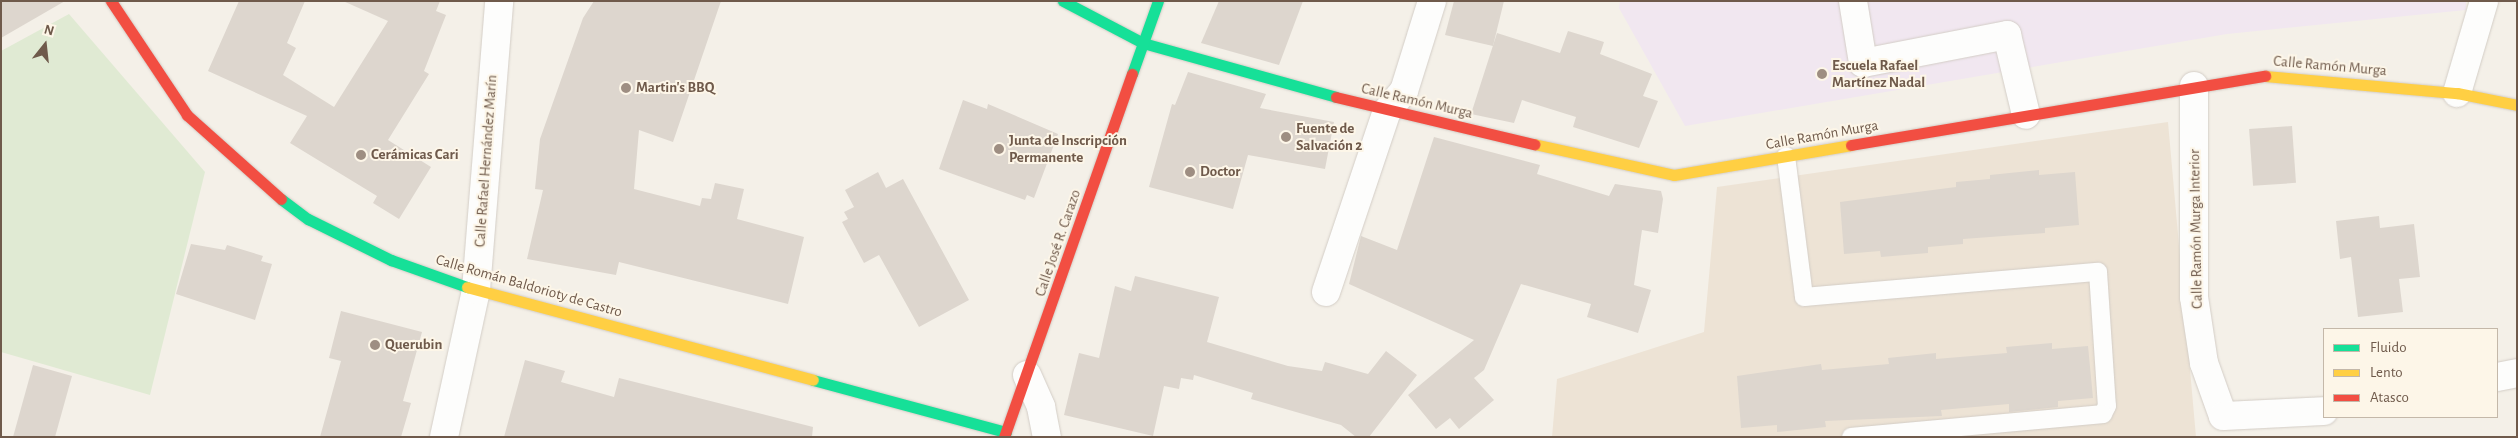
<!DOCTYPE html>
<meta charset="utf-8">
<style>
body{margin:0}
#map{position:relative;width:2518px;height:438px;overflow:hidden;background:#f4f0e8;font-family:"Alegreya Sans",sans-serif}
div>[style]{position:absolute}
.residential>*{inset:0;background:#ede3d5}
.education>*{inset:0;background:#f1e7f0}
.green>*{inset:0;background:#e0ead3}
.building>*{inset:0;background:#ddd6ce;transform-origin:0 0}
.roads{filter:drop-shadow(0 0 1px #d3cdc6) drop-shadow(0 0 1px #d3cdc6)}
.lane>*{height:18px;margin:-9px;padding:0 9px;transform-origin:9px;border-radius:9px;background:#fdfdfc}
.street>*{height:28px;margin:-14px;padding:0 14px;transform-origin:14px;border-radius:14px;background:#fdfdfc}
.fast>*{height:11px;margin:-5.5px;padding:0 5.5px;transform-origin:5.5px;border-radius:5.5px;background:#16e098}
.slow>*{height:11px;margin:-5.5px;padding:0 5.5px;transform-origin:5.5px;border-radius:5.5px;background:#ffcf43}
.jam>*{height:11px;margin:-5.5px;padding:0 5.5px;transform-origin:5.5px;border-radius:5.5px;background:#f24e42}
.dots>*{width:14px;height:14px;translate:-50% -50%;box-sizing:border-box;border:2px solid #fdf6e8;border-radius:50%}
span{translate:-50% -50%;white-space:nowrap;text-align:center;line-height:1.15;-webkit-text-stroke:4px #fdf6e8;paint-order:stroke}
.poi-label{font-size:15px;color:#6f5a4b;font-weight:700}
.left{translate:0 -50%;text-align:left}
.street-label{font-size:15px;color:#6f5a4b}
.frame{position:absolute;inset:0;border:2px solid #6f5a4b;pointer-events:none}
.legend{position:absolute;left:2323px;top:328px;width:175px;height:90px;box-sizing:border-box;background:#fdf6e8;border:1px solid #c4b8a9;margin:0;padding:6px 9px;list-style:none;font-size:15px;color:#6f5a4b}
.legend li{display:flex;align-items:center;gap:10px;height:25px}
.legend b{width:25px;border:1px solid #c4b8a9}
.north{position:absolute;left:20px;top:20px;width:50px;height:50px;-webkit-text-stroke:4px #fdf6e8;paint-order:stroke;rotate:16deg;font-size:14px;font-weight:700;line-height:20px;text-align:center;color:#6f5a4b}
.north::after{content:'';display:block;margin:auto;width:18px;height:22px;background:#6f5a4b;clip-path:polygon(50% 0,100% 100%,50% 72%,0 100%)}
</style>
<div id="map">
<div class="residential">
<div style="clip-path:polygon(2168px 122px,2196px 437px,1552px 437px,1557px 379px,1704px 332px,1717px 187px)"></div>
</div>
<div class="education">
<div style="clip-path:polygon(1620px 1px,2466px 1px,2466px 10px,2227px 34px,1685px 126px,1619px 8px)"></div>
</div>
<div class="green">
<div style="clip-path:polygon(69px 14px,205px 172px,150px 395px,1px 352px,1px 51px)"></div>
</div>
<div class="building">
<div style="clip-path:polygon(1px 1px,65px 1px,1px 38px)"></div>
<div style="clip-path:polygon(239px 1px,305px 1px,287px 43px,296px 48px,283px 75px,334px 107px,388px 21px,343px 1px,440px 1px,436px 11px,446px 15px,424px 71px,429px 74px,388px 140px,431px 167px,399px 219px,373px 203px,377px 196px,290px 143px,307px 116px,208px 71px)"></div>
<div style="clip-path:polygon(594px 1px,721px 1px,673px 142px,639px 130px,634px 189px,700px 206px,702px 198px,711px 199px,715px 183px,744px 189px,737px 219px,804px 237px,788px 304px,619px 262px,616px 275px,527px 259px,543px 190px,535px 189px,540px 139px,583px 18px)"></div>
<div style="clip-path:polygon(1219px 1px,1303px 1px,1279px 65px,1201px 43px)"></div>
<div style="clip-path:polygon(1454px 1px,1504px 1px,1493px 46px,1445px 35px)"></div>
<div style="clip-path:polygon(1568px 31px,1604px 42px,1600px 54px,1652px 74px,1643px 96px,1658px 101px,1639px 148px,1573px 127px,1576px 117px,1522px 100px,1514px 123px,1471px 114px,1497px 33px,1560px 53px)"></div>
<div style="clip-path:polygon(1188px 72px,1266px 94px,1260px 108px,1334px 122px,1325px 169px,1248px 155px,1233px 209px,1149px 187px,1172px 104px,1175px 105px)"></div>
<div style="clip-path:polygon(963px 100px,987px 109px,988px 104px,1058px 134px,1034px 198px,1027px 195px,1025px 200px,939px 169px)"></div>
<div style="left:2292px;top:126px;width:57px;height:43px;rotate:86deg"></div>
<div style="clip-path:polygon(1434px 137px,1540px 165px,1537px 174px,1609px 196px,1615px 184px,1661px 191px,1663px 199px,1658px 233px,1642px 230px,1634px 285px,1651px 290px,1638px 333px,1587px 317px,1591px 304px,1521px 284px,1484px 370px,1474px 378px,1494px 400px,1459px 429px,1450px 418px,1436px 429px,1408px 395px,1474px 340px,1349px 284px,1361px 236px,1397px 250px)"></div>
<div style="clip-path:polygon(2039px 170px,2039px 175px,2075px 172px,2079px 225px,2045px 228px,2045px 233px,1963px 239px,1963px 244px,1928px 247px,1928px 253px,1881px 257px,1880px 251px,1844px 254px,1840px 202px,1956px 187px,1956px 182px,1990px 179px,1990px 175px)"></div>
<div style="clip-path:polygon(878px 172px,886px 188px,903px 179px,969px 300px,919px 327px,879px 255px,864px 263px,842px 222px,848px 219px,844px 212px,854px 207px,845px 190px)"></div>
<div style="clip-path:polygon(2379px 216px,2380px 228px,2414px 224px,2420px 277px,2399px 279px,2403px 312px,2358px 317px,2351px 257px,2340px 259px,2336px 221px)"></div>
<div style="clip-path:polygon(191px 244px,225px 250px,227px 245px,263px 256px,261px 261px,272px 264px,255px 320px,176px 294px)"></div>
<div style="clip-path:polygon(1135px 276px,1219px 297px,1207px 342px,1288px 366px,1322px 371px,1325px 362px,1368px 374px,1386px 351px,1417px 375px,1369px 437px,1356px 437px,1341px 425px,1251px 399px,1253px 393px,1194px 375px,1193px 380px,1181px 378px,1179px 389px,1164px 386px,1153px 436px,1064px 415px,1079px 353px,1099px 358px,1115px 286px,1131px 291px)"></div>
<div style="clip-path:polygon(341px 311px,422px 332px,403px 401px,411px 403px,401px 437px,320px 437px,341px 361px,329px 358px)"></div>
<div style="clip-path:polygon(2052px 343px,2052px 349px,2088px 346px,2093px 398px,2058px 401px,2058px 407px,2009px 412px,2009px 404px,1941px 410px,1942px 416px,1825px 421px,1826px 427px,1777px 432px,1777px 425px,1741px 428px,1737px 376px,1821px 364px,1822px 370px,1889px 364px,1888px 358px,1936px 353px,1936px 359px,2007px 353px,2006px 347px)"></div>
<div style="clip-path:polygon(525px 360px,565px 371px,561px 382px,614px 397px,619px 378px,813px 427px,812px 437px,504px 437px)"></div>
<div style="clip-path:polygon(33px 365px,72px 376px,55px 437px,13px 437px)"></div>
</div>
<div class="roads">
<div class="lane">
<div style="left:1786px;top:156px;width:142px;rotate:82.7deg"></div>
<div style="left:1804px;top:297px;width:295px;rotate:-4.9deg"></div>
<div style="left:2098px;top:272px;width:134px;rotate:86.2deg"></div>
<div style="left:2107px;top:406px;width:9px;rotate:117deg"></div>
<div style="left:2103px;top:414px;width:253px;rotate:174.8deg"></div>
</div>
<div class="street">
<div style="left:1853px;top:1px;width:63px;rotate:80.8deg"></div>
<div style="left:1863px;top:63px;width:147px;rotate:-11deg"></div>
<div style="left:2007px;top:35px;width:82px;rotate:76.6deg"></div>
<div style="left:2194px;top:86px;width:211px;rotate:90deg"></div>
<div style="left:2194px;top:297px;width:67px;rotate:81.4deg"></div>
<div style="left:2204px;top:363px;width:56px;rotate:70.3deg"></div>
<div style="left:2223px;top:416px;width:101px;rotate:-2.8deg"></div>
<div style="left:2457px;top:93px;width:96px;rotate:-73.6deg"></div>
<div style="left:1326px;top:292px;width:191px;rotate:-71.4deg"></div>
<div style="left:1387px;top:111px;width:26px;rotate:-50deg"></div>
<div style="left:1404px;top:91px;width:94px;rotate:-72.7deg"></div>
<div style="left:1027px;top:375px;width:35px;rotate:66deg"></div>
<div style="left:1041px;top:407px;width:31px;rotate:79deg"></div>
<div style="left:2497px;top:377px;width:20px;rotate:-11deg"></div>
<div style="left:444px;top:437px;width:150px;rotate:-77.7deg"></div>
<div style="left:476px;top:290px;width:290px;rotate:-85.4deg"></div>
</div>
<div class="fast">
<div style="left:1063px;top:1px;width:90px;rotate:27.7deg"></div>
<div style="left:1143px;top:43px;width:200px;rotate:15.6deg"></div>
<div style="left:1132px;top:74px;width:77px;rotate:-70.4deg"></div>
<div style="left:281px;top:199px;width:34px;rotate:37deg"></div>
<div style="left:308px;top:219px;width:93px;rotate:26.3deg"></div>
<div style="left:391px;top:260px;width:81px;rotate:19.6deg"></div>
<div style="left:813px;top:380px;width:200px;rotate:15.1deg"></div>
</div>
<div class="slow">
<div style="left:2265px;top:76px;width:193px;rotate:5.1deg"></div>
<div style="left:2457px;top:93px;width:61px;rotate:11.3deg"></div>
<div style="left:1534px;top:144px;width:143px;rotate:12.5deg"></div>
<div style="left:1674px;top:175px;width:180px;rotate:-9.6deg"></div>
<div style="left:467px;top:287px;width:358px;rotate:15deg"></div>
</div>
<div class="jam">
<div style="left:111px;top:1px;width:137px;rotate:56.3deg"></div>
<div style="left:187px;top:115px;width:126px;rotate:41.8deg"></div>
<div style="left:1336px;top:97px;width:204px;rotate:13.4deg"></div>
<div style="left:1851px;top:145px;width:420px;rotate:-9.5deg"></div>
<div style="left:1004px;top:437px;width:385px;rotate:-70.6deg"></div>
</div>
</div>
<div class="dots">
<div style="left:1822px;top:74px;background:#9e8e82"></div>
<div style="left:626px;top:88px;background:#9e8e82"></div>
<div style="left:1286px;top:137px;background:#9e8e82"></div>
<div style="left:999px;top:149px;background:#9e8e82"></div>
<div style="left:361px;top:155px;background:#9e8e82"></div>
<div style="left:1190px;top:172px;background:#9e8e82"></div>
<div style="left:375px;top:345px;background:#9e8e82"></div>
</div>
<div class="poi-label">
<span class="left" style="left:1832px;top:74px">Escuela Rafael<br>Martínez Nadal</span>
<span class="left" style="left:636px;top:88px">Martin's BBQ</span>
<span class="left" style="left:1296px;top:137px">Fuente de<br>Salvación 2</span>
<span class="left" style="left:1009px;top:149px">Junta de Inscripción<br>Permanente</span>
<span class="left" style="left:371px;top:155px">Cerámicas Cari</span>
<span class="left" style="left:1200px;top:172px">Doctor</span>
<span class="left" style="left:385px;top:345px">Querubin</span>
</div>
<div class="street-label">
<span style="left:2330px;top:66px;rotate:5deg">Calle Ramón Murga</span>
<span style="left:1417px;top:101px;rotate:13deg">Calle Ramón Murga</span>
<span style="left:1822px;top:135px;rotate:-10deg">Calle Ramón Murga</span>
<span style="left:486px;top:161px;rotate:-86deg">Calle Rafael Hernández Marín</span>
<span style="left:2196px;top:229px;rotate:-91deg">Calle Ramón Murga Interior</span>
<span style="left:1058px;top:243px;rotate:-71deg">Calle José R. Carazo</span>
<span style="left:529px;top:286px;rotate:16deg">Calle Román Baldorioty de Castro</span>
</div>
<div class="frame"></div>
<ul class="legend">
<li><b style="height:6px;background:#16e098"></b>Fluido</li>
<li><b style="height:6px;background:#ffcf43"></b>Lento</li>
<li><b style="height:6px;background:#f24e42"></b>Atasco</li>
</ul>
<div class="north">N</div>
</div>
